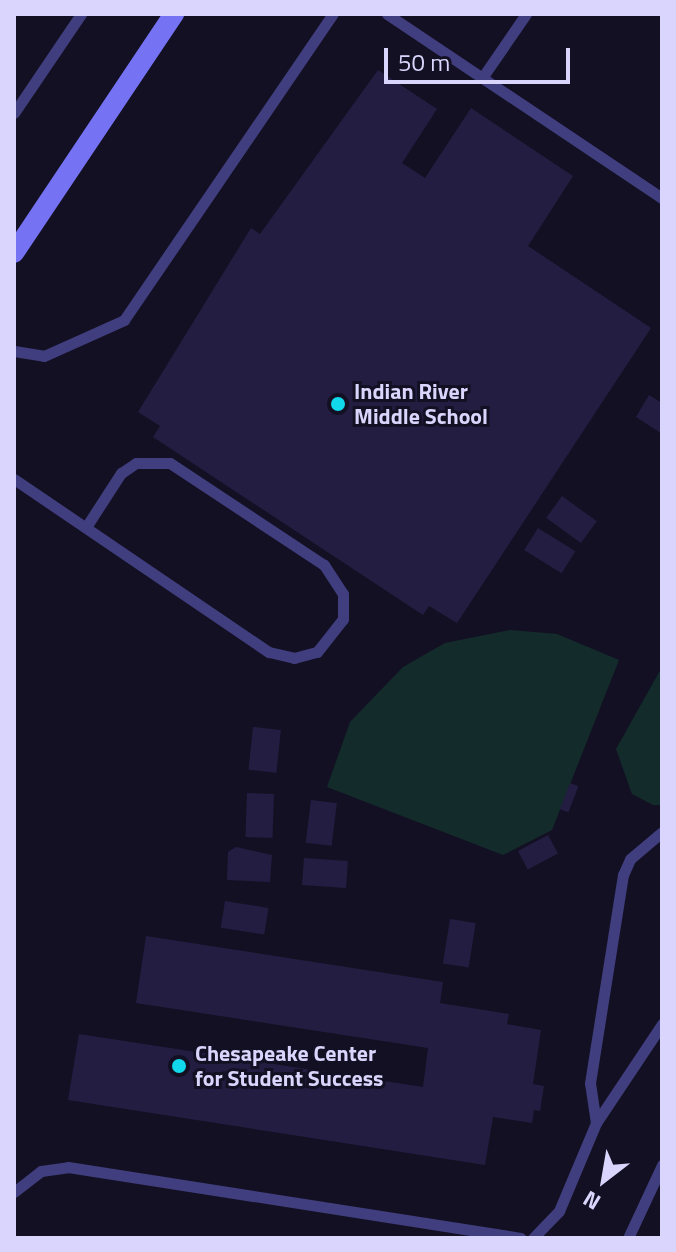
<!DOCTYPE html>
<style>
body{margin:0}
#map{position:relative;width:676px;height:1252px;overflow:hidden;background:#131023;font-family:"Titillium Web",sans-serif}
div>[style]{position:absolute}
.green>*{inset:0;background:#132c2b}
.building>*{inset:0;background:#241d42;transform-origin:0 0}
.lane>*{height:11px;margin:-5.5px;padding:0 5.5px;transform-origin:5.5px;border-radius:5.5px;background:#403e7e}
.secondary>*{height:20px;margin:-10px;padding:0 10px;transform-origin:10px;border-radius:10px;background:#7573f4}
.dots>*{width:22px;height:22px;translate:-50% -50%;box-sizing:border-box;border:4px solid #131023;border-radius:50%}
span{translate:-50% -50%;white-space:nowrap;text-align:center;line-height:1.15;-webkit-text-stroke:6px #131023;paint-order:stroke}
.poi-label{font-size:22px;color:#d9d5fc;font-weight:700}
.left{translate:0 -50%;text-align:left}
.frame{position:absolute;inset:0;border:16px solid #d9d5fc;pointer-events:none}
.north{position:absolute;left:564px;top:1140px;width:80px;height:80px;-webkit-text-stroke:6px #131023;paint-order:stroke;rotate:211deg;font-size:22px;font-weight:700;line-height:32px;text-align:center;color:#d9d5fc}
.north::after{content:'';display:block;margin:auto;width:28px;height:36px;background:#d9d5fc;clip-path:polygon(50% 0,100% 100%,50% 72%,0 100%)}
.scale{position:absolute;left:384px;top:48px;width:186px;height:36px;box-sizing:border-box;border:4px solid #d9d5fc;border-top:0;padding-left:10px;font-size:24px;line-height:28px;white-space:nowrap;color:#d9d5fc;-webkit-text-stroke:6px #131023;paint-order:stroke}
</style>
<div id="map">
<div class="green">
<div style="clip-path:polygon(510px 630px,557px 634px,619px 660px,552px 830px,503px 855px,327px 787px,350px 722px,403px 667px,445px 643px)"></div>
<div style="clip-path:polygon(662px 667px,662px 805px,653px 805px,632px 794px,616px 749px)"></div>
</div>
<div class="building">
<div style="clip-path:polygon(378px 70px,437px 109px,402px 163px,425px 178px,471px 108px,573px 176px,528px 246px,651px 328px,457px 623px,429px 606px,423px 615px,153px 437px,160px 426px,138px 412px,251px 228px,260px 234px)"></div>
<div style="clip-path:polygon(649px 395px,662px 403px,662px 434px,636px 417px)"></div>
<div style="left:562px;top:496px;width:43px;height:27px;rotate:36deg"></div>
<div style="left:538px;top:528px;width:44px;height:26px;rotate:32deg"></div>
<div style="left:253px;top:727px;width:28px;height:43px;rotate:6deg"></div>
<div style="left:570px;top:783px;width:9px;height:28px;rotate:21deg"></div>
<div style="left:247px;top:793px;width:27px;height:44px;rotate:2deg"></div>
<div style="left:311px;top:800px;width:26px;height:43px;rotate:7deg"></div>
<div style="left:548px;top:835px;width:21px;height:34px;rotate:62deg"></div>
<div style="clip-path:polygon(236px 847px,272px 855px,270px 882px,227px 880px,228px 852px)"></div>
<div style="left:304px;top:858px;width:44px;height:27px;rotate:4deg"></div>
<div style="left:225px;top:901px;width:44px;height:27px;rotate:9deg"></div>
<div style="left:450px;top:919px;width:26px;height:45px;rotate:9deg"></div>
<div style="clip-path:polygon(146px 936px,443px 982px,440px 1003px,509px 1014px,507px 1024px,541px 1030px,533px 1084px,544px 1086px,540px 1111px,534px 1110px,532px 1123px,493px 1117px,485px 1165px,68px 1100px,79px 1034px,423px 1087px,428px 1048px,136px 1003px)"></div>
</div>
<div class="lane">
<div style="left:387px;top:14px;width:331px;rotate:33.8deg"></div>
<div style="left:482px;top:78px;width:78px;rotate:-55.5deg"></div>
<div style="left:14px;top:113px;width:120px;rotate:-55.9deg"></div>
<div style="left:14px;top:351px;width:30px;rotate:9deg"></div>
<div style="left:44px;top:356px;width:88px;rotate:-24.2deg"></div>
<div style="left:124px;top:320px;width:371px;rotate:-55.7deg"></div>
<div style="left:14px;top:479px;width:308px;rotate:34.2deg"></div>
<div style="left:269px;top:652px;width:26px;rotate:13deg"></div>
<div style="left:294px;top:658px;width:24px;rotate:-15deg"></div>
<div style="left:317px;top:652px;width:42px;rotate:-51.8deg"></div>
<div style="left:343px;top:619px;width:25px;rotate:-90deg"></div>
<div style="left:343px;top:594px;width:35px;rotate:-123deg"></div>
<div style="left:324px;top:565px;width:185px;rotate:-146.5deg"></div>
<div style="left:170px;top:463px;width:34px;rotate:180deg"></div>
<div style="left:136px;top:463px;width:18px;rotate:146deg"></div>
<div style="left:121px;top:473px;width:64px;rotate:122.9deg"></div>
<div style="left:596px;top:1123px;width:40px;rotate:-98.5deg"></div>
<div style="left:590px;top:1083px;width:211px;rotate:-81deg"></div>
<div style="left:623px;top:875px;width:17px;rotate:-66deg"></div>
<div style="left:630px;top:859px;width:42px;rotate:-40.2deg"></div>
<div style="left:14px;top:1192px;width:34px;rotate:-38deg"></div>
<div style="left:41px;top:1171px;width:27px;rotate:-8deg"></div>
<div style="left:68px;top:1167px;width:458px;rotate:8.9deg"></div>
<div style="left:533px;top:1238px;width:37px;rotate:-46deg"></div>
<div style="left:559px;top:1211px;width:95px;rotate:-67.2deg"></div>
<div style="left:596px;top:1123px;width:119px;rotate:-56.3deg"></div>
<div style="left:628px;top:1238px;width:81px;rotate:-65deg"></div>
</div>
<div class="secondary">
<div style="left:14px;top:253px;width:288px;rotate:-56.2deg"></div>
</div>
<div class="dots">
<div style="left:338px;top:404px;background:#12d8eb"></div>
<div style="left:179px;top:1066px;background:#12d8eb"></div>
</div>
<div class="poi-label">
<span class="left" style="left:354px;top:404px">Indian River<br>Middle School</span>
<span class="left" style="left:195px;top:1066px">Chesapeake Center<br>for Student Success</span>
</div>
<div class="frame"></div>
<div class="north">N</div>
<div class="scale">50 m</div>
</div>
